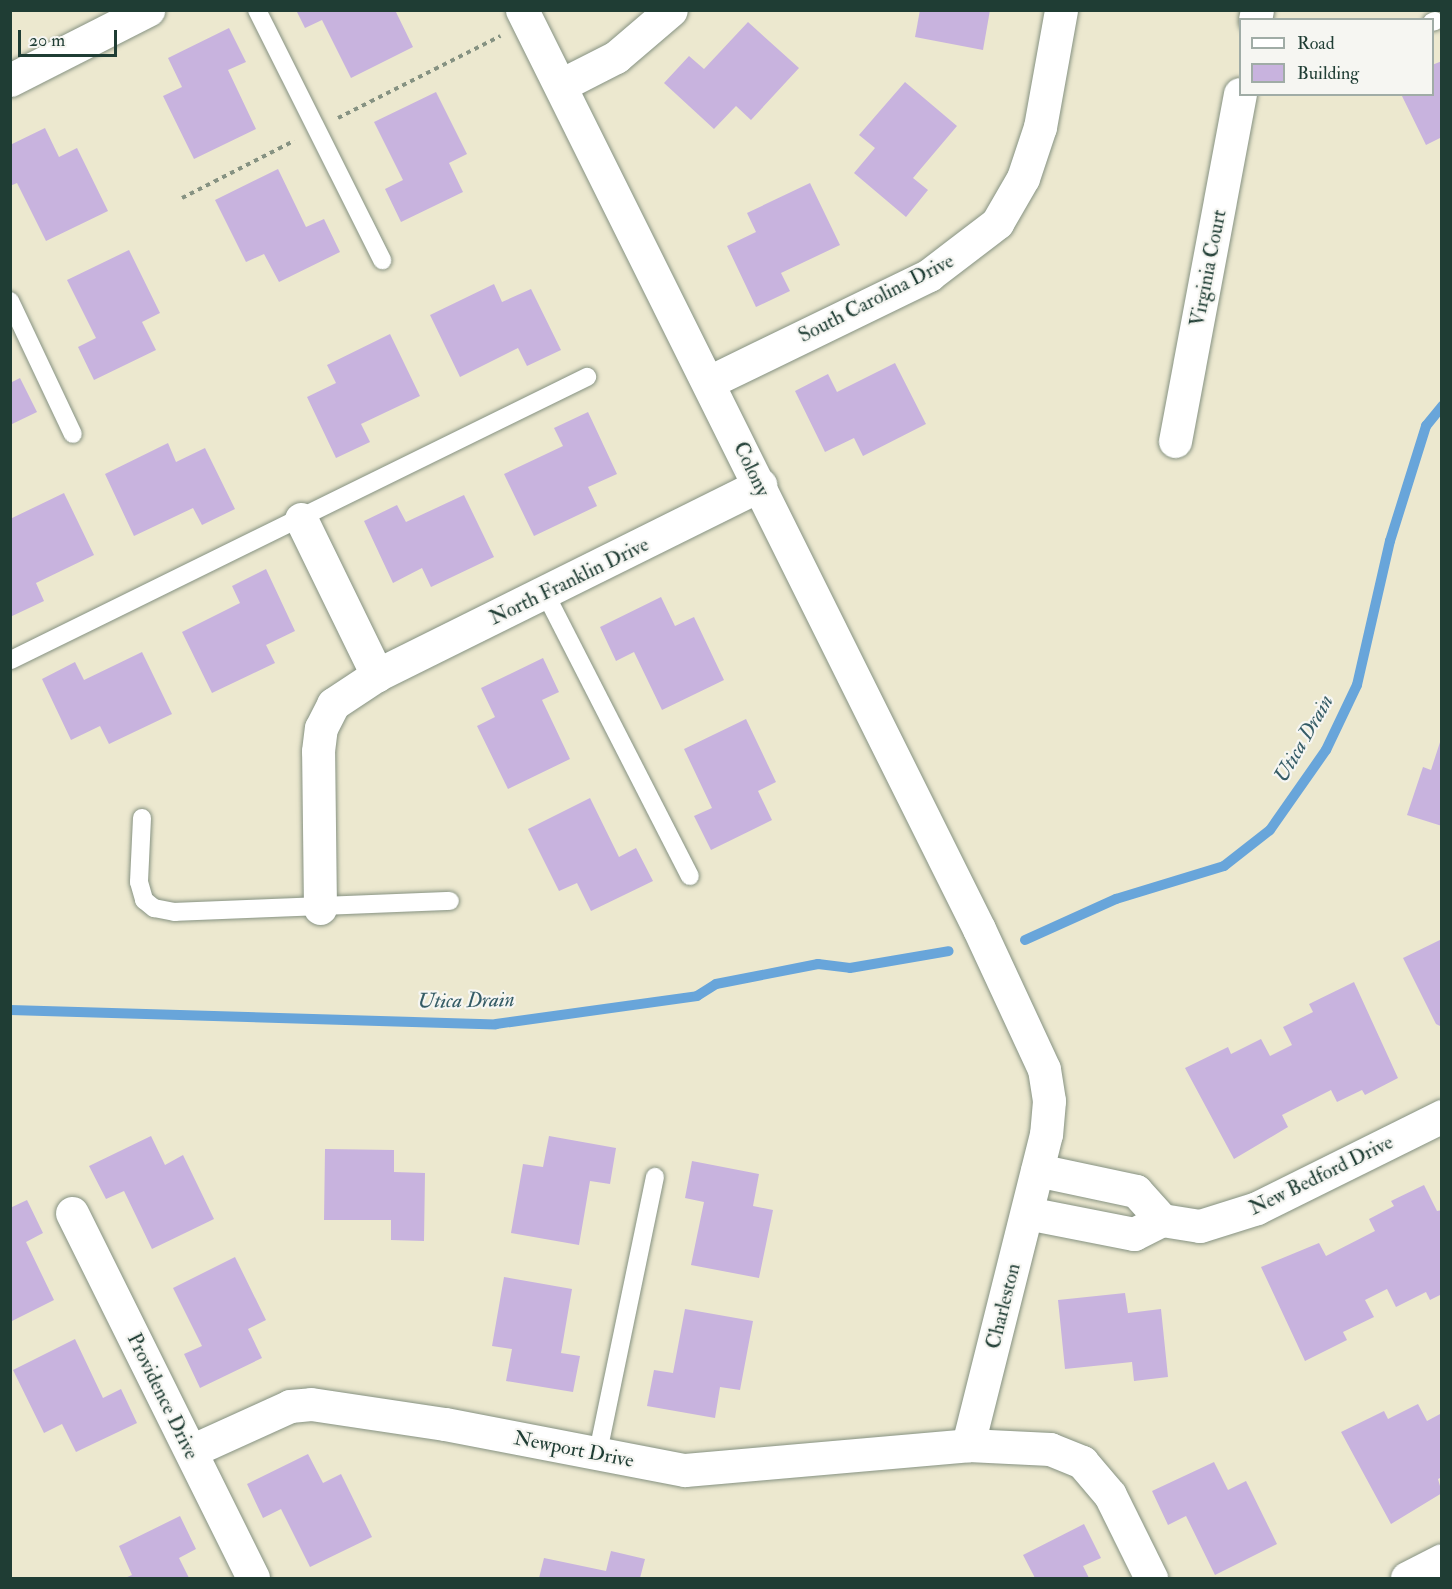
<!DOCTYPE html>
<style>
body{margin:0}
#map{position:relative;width:1452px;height:1589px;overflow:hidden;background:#ece8cf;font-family:"IM FELL Double Pica",serif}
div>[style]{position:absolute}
.stream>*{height:10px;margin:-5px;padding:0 5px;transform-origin:5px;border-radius:5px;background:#68a5da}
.building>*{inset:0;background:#c8b3de}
.path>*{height:4px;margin-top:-2px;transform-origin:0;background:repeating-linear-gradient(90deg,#869282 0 4.5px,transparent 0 9px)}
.roads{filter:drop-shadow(0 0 2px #869282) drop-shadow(0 0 2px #869282)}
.service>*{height:18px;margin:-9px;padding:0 9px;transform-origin:9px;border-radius:9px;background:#fff}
.minor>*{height:33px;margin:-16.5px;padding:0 16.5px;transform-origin:16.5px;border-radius:16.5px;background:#fff}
span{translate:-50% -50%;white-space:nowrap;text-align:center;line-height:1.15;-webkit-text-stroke:4.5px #f6f6f2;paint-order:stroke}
.street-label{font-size:20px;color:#1f3d34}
.water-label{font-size:21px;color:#355c66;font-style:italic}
.frame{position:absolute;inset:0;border:12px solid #1f3d34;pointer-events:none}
.legend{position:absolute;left:1239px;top:18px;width:195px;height:78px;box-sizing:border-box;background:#f6f6f2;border:2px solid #a0aca6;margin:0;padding:8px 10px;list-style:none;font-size:18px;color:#1f3d34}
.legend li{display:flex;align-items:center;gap:12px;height:30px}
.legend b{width:30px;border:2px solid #a0aca6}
.scale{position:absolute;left:18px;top:30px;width:99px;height:27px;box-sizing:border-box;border:3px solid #1f3d34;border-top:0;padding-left:8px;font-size:18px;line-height:21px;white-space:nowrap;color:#1f3d34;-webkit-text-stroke:4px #f6f6f2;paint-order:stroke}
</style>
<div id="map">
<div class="stream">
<div style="left:1025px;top:940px;width:100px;rotate:-24.3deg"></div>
<div style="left:1116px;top:899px;width:113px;rotate:-17deg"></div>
<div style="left:1224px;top:866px;width:58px;rotate:-38deg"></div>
<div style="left:1270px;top:830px;width:98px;rotate:-55deg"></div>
<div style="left:1326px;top:750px;width:72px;rotate:-64.5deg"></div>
<div style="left:1357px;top:685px;width:148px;rotate:-77.1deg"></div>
<div style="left:1390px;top:541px;width:121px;rotate:-72.6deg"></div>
<div style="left:1426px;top:426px;width:26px;rotate:-51deg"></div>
<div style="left:10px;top:1010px;width:486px;rotate:1.7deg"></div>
<div style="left:496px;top:1024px;width:203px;rotate:-7.9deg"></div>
<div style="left:697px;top:996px;width:22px;rotate:-32deg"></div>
<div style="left:716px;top:984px;width:104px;rotate:-11.1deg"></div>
<div style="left:818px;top:964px;width:32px;rotate:7deg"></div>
<div style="left:850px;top:968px;width:100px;rotate:-9.7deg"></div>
</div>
<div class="building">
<div style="clip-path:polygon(296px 10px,395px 10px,413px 47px,351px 78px,322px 20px,305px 28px)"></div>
<div style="clip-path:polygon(920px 10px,990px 10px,983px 50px,915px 37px)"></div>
<div style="clip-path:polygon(748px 22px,799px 68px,751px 120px,736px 106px,714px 129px,664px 83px,689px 56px,704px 69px)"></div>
<div style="clip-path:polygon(229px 28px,246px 62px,228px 70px,256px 129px,194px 159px,163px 96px,182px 87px,168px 58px)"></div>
<div style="clip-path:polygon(1442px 61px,1442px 137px,1426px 145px,1401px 94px,1432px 94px,1432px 65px)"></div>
<div style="clip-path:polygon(905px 82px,957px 126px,913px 178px,928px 190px,906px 217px,854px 173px,875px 148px,859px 135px)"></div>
<div style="clip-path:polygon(436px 92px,467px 154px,449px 163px,463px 192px,401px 222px,385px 189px,403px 180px,374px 122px)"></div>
<div style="clip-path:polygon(45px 128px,59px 157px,77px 148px,108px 211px,46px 241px,17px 183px,10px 186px,10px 145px)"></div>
<div style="clip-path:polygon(278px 169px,306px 227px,324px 219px,340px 252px,279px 282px,264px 254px,246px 262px,215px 200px)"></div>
<div style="clip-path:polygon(810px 183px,840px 245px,781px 273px,790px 291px,756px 307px,727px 246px,756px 232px,747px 213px)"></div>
<div style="clip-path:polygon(129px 250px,160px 313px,142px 322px,156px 350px,94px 380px,78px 347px,96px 338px,67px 280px)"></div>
<div style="clip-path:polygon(494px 284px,502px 302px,531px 289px,561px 350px,527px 366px,518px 348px,460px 377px,430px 315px)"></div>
<div style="clip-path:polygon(390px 334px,420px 396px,361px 424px,370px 442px,336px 458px,307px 397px,336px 383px,327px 365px)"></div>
<div style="clip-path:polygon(895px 363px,926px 424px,863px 456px,854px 438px,825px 452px,795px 391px,828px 374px,837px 392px)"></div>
<div style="clip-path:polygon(20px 378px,37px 412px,10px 425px,10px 383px)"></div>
<div style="clip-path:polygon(588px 412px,617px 474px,588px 487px,597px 506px,534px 536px,504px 474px,563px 446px,554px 428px)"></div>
<div style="clip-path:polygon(168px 443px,176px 462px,205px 448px,235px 509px,202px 525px,193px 508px,134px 536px,105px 474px)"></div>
<div style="clip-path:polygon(64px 493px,94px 555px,36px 583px,44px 601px,10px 617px,10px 519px)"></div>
<div style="clip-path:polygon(464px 495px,494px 557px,431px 587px,422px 568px,393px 583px,364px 521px,397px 505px,406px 522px)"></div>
<div style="clip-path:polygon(266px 569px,295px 631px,266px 645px,275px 663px,212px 693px,182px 632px,240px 603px,232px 586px)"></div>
<div style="clip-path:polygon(661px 597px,675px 626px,694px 617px,724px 680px,662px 710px,634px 652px,616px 661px,600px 627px)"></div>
<div style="clip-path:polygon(142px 652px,172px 714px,109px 744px,100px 726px,71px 740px,42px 679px,75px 662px,84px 680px)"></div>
<div style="clip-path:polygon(543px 658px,559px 692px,542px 700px,570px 759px,508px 789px,477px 726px,495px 717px,481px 688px)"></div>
<div style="clip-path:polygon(746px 719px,776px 782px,758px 791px,772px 820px,711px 850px,694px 816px,712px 808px,684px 749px)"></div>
<div style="clip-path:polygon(1441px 739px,1442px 740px,1442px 826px,1407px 815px,1423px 767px,1431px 770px)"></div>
<div style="clip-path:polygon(590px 798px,619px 857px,636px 848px,653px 881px,591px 911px,577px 883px,559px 891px,528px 829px)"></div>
<div style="clip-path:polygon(1442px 939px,1442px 1027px,1436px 1024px,1403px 958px)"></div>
<div style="clip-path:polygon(1354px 982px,1398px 1078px,1365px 1095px,1362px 1090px,1337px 1102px,1331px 1090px,1282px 1115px,1288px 1127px,1234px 1159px,1185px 1068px,1228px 1047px,1231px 1054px,1261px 1039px,1270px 1056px,1292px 1045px,1283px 1027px,1313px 1012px,1309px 1004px)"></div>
<div style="clip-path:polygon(151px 1136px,165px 1165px,183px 1155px,214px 1219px,152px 1249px,124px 1191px,106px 1199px,89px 1166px)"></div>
<div style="clip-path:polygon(549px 1136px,616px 1148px,610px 1184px,590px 1181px,579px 1245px,511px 1233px,523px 1164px,543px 1167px)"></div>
<div style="clip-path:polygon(325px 1149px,394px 1150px,394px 1172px,425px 1173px,424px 1241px,391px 1240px,391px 1220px,324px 1220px)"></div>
<div style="clip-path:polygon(692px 1161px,759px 1174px,753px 1206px,773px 1210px,759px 1278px,691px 1265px,704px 1202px,685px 1198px)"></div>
<div style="clip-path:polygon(1424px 1185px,1437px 1211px,1442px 1210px,1442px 1294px,1430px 1300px,1426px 1292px,1396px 1307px,1387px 1289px,1365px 1300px,1374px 1317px,1343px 1332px,1347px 1340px,1305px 1361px,1261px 1267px,1319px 1243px,1326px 1256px,1375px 1231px,1369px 1219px,1394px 1206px,1391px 1201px)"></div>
<div style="clip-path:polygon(27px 1200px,43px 1233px,26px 1242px,54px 1300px,10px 1322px,10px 1208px)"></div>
<div style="clip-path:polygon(235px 1257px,266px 1320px,248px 1329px,262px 1358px,200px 1388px,184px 1354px,202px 1346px,173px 1288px)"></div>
<div style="clip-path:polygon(504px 1277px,572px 1289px,561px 1353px,580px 1356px,573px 1392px,506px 1381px,512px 1349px,492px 1346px)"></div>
<div style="clip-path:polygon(1125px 1293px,1128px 1313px,1161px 1309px,1168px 1377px,1134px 1381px,1132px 1362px,1065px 1369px,1058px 1300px)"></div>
<div style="clip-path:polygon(685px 1309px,753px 1321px,740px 1390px,720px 1387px,715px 1418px,647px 1406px,654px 1370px,673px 1373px)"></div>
<div style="clip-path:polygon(75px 1339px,103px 1398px,121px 1389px,137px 1423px,76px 1452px,62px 1424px,44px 1433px,13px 1370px)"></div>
<div style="clip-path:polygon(1418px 1404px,1427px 1421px,1442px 1413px,1442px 1477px,1438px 1479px,1442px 1493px,1391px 1524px,1341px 1432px,1384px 1411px,1388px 1419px)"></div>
<div style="clip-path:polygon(308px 1454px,323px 1483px,341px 1474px,372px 1537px,310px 1567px,281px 1509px,263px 1518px,247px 1484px)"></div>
<div style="clip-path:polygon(1214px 1462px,1228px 1490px,1246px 1481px,1277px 1544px,1215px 1575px,1186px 1516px,1168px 1525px,1152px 1491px)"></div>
<div style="clip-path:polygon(180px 1516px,196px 1549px,179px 1558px,189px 1578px,125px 1578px,132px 1575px,119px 1546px)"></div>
<div style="clip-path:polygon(1084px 1524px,1101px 1558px,1083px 1566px,1089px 1578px,1035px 1578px,1023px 1555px)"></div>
<div style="clip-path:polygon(611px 1551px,645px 1559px,640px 1578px,539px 1578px,544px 1558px,606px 1571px)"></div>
</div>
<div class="path">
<div style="left:338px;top:118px;width:182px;rotate:-26.8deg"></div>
<div style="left:182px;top:198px;width:126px;rotate:-27deg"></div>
</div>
<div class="roads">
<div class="service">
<div style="left:257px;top:10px;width:280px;rotate:63.4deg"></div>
<div style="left:1432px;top:22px;width:3px;rotate:-18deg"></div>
<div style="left:10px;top:301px;width:147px;rotate:64.7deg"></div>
<div style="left:545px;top:593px;width:318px;rotate:62.9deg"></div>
<div style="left:11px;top:660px;width:642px;rotate:-26.17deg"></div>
<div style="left:142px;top:818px;width:64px;rotate:92.7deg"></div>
<div style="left:139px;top:882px;width:19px;rotate:74deg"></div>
<div style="left:144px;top:900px;width:13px;rotate:39deg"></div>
<div style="left:154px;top:908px;width:21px;rotate:11deg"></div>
<div style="left:175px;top:912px;width:275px;rotate:-2.3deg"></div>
<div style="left:598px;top:1452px;width:281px;rotate:-78.3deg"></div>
</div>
<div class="minor">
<div style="left:522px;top:10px;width:1026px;rotate:63.56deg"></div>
<div style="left:979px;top:929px;width:154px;rotate:65.1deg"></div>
<div style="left:1044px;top:1069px;width:32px;rotate:81deg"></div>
<div style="left:1049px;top:1101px;width:33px;rotate:95deg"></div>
<div style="left:1046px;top:1134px;width:321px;rotate:104.1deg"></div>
<div style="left:1255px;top:20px;width:10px;rotate:-79deg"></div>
<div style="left:10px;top:80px;width:155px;rotate:-26.9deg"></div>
<div style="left:561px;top:85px;width:62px;rotate:-27deg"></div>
<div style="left:616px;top:57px;width:72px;rotate:-40.5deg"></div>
<div style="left:709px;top:382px;width:245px;rotate:-25.9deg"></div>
<div style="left:929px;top:275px;width:86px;rotate:-37.4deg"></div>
<div style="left:997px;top:223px;width:52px;rotate:-60deg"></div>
<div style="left:1023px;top:178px;width:54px;rotate:-71.6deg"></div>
<div style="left:1040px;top:127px;width:119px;rotate:-79.8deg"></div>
<div style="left:1175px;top:441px;width:353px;rotate:-79.4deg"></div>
<div style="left:301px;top:519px;width:174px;rotate:64deg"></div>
<div style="left:320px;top:908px;width:157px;rotate:-90.7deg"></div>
<div style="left:318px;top:751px;width:23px;rotate:-83deg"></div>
<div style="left:321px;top:728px;width:27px;rotate:-63deg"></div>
<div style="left:333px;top:704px;width:53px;rotate:-33.4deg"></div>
<div style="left:377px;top:675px;width:428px;rotate:-26.4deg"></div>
<div style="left:72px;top:1213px;width:407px;rotate:63.6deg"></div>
<div style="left:1027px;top:1213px;width:109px;rotate:11.1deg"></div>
<div style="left:1134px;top:1234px;width:31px;rotate:-27deg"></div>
<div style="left:1162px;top:1220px;width:39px;rotate:-132deg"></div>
<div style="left:1136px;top:1191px;width:101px;rotate:-168deg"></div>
<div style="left:1162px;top:1220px;width:38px;rotate:9deg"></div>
<div style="left:1200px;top:1226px;width:60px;rotate:-17.5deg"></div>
<div style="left:1257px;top:1208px;width:207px;rotate:-26.4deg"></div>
<div style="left:191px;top:1451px;width:109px;rotate:-24.4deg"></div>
<div style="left:290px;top:1406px;width:21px;rotate:-5deg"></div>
<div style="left:311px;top:1404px;width:135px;rotate:8.5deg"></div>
<div style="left:445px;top:1424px;width:244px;rotate:10.9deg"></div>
<div style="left:685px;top:1470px;width:284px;rotate:-5deg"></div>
<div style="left:968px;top:1445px;width:82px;rotate:2.8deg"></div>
<div style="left:1050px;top:1449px;width:35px;rotate:22deg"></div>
<div style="left:1082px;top:1462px;width:43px;rotate:49.7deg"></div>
<div style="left:1110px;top:1495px;width:93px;rotate:63.7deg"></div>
<div style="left:1407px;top:1578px;width:39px;rotate:-27deg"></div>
</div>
</div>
<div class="street-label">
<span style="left:1208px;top:268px;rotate:-79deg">Virginia Court</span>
<span style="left:876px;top:298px;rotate:-27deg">South Carolina Drive</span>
<span style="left:752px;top:469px;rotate:64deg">Colony</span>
<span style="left:569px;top:581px;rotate:-26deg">North Franklin Drive</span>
<span style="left:1321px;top:1175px;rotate:-26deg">New Bedford Drive</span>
<span style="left:1003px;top:1306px;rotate:-76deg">Charleston</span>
<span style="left:163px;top:1396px;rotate:64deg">Providence Drive</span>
<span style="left:574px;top:1449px;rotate:11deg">Newport Drive</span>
</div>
<div class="water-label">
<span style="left:1304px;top:739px;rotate:-60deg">Utica Drain</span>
<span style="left:466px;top:1001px;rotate:-1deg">Utica Drain</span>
</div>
<div class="frame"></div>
<ul class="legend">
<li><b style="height:8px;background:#fff"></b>Road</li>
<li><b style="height:16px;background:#c8b3de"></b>Building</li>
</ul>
<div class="scale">20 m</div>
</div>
